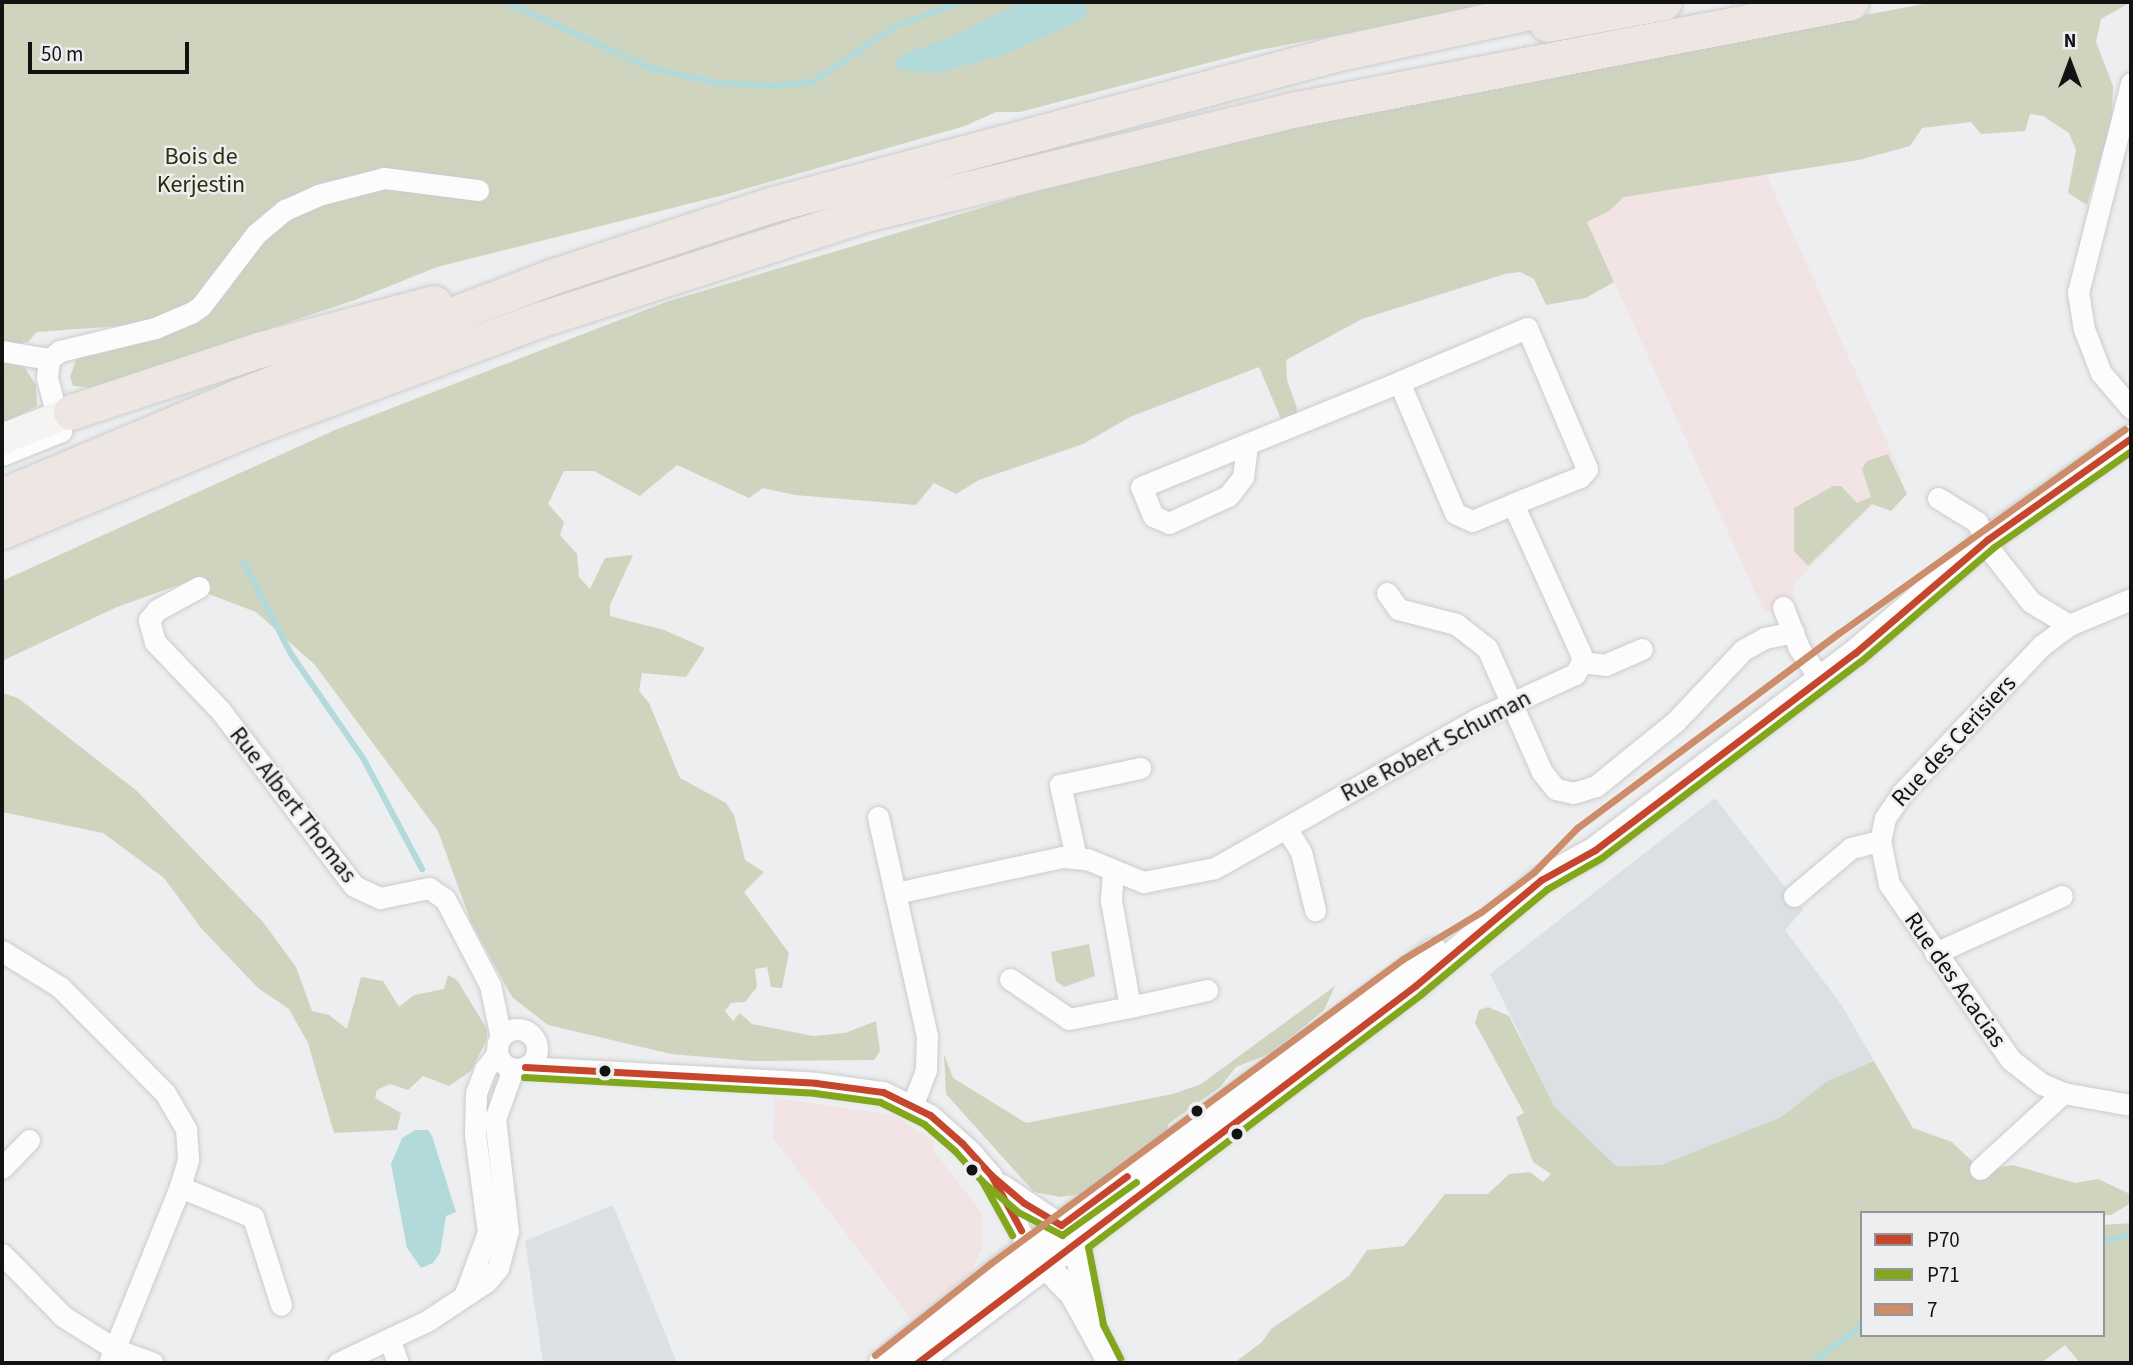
<!DOCTYPE html>
<style>
body{margin:0}
#map{position:relative;width:2133px;height:1365px;overflow:hidden;background:#edeeef;font-family:"Source Sans 3",sans-serif}
div>[style]{position:absolute}
.commercial>*{inset:0;background:#f2e4e5}
.built>*{inset:0;background:#dcdfe4}
.green>*{inset:0;background:#cfd4be}
.water>*{inset:0;background:#b2dadb}
.stream>*{height:6px;margin:-3px;padding:0 3px;transform-origin:3px;border-radius:3px;background:#b2dadb}
.roads{filter:drop-shadow(0 0 2px #cbcccd) drop-shadow(0 0 2px #cbcccd)}
.minor>*{height:21px;margin:-10.5px;padding:0 10.5px;transform-origin:10.5px;border-radius:10.5px;background:#fcfcfd}
.minor>.ring{margin:-10.5px;padding:0;box-sizing:content-box;background:none;border:21px solid #fcfcfd;border-radius:50%}
.tertiary>*{height:26px;margin:-13px;padding:0 13px;transform-origin:13px;border-radius:13px;background:#fcfcfd}
.secondary>*{height:30px;margin:-15px;padding:0 15px;transform-origin:15px;border-radius:15px;background:#f6f4f3}
.trunk>*{height:35px;margin:-17.5px;padding:0 17.5px;transform-origin:17.5px;border-radius:17.5px;background:#ede6e2}
.bus-1>*{height:7px;margin:-3.5px;padding:0 3.5px;transform-origin:3.5px;border-radius:3.5px;background:#c6452d}
.bus-2>*{height:7px;margin:-3.5px;padding:0 3.5px;transform-origin:3.5px;border-radius:3.5px;background:#82a71d}
.bus-3>*{height:7px;margin:-3.5px;padding:0 3.5px;transform-origin:3.5px;border-radius:3.5px;background:#cd8d6b}
.dots>*{width:19px;height:19px;translate:-50% -50%;box-sizing:border-box;border:4px solid #eceef0;border-radius:50%}
span{translate:-50% -50%;white-space:nowrap;text-align:center;line-height:1.15;-webkit-text-stroke:5px #eceef0;paint-order:stroke}
.park-label{font-size:24px;color:#292e0c}
.street-label{font-size:24px;color:#121213}
.frame{position:absolute;inset:0;border:4px solid #121213;pointer-events:none}
.legend{position:absolute;left:1860px;top:1211px;width:245px;height:126px;box-sizing:border-box;background:#eceef0;border:2px solid #959698;margin:0;padding:9px 12px;list-style:none;font-size:21px;color:#121213}
.legend li{display:flex;align-items:center;gap:14px;height:35px}
.legend b{width:35px;border:2px solid #959698}
.north{position:absolute;left:2035px;top:28px;width:70px;height:70px;-webkit-text-stroke:5px #eceef0;paint-order:stroke;rotate:0deg;font-size:19px;font-weight:700;line-height:28px;text-align:center;color:#121213}
.north::after{content:'';display:block;margin:auto;width:24px;height:32px;background:#121213;clip-path:polygon(50% 0,100% 100%,50% 72%,0 100%)}
.scale{position:absolute;left:28px;top:42px;width:161px;height:32px;box-sizing:border-box;border:4px solid #121213;border-top:0;padding-left:9px;font-size:21px;line-height:24px;white-space:nowrap;color:#121213;-webkit-text-stroke:5px #eceef0;paint-order:stroke}
</style>
<div id="map">
<div class="commercial">
<div style="clip-path:polygon(1763px 167px,1903px 477px,1794px 583px,1794px 599px,1765px 614px,1577px 200px)"></div>
<div style="clip-path:polygon(775px 1098px,894px 1115px,934px 1141px,933px 1150px,982px 1213px,982px 1248px,969px 1275px,911px 1319px,773px 1138px)"></div>
</div>
<div class="built">
<div style="clip-path:polygon(1715px 798px,1803px 910px,1785px 930px,1841px 1004px,1874px 1061px,1826px 1082px,1781px 1117px,1661px 1165px,1615px 1166px,1555px 1107px,1490px 974px)"></div>
<div style="clip-path:polygon(613px 1205px,677px 1363px,543px 1363px,525px 1241px)"></div>
</div>
<div class="green">
<div style="clip-path:polygon(2px 2px,1509px 2px,1254px 51px,1020px 112px,996px 112px,965px 126px,724px 195px,437px 267px,355px 300px,92px 388px,73px 386px,70px 377px,76px 360px,133px 325px,37px 332px,28px 342px,2px 346px)"></div>
<div style="clip-path:polygon(1934px 2px,2131px 2px,2101px 19px,2096px 42px,2113px 86px,2112px 120px,2087px 205px,2068px 193px,2076px 150px,2069px 133px,2043px 116px,2030px 114px,2025px 131px,1981px 134px,1971px 122px,1922px 128px,1910px 146px,1859px 160px,1624px 197px,1609px 211px,1587px 222px,1614px 282px,1586px 298px,1546px 305px,1534px 279px,1520px 272px,1505px 274px,1362px 319px,1286px 360px,1287px 380px,1297px 408px,1296px 415px,1281px 419px,1259px 367px,1130px 417px,1083px 444px,979px 480px,956px 494px,934px 483px,916px 505px,795px 495px,763px 488px,749px 498px,677px 465px,640px 496px,594px 471px,564px 471px,548px 504px,564px 522px,560px 535px,577px 554px,579px 577px,590px 589px,605px 558px,633px 555px,610px 605px,610px 616px,664px 630px,705px 648px,686px 677px,642px 673px,639px 691px,649px 703px,680px 778px,726px 803px,734px 815px,745px 860px,764px 872px,744px 892px,789px 953px,782px 988px,771px 987px,767px 967px,755px 969px,757px 987px,745px 1002px,731px 1003px,725px 1011px,733px 1021px,740px 1013px,752px 1024px,813px 1036px,845px 1033px,876px 1021px,880px 1051px,874px 1060px,752px 1061px,671px 1054px,548px 1025px,512px 997px,471px 922px,438px 831px,315px 665px,256px 612px,206px 593px,198px 578px,117px 607px,2px 661px,2px 581px,335px 430px,666px 302px,1107px 170px,1310px 120px)"></div>
<div style="clip-path:polygon(2px 353px,21px 362px,36px 385px,37px 406px,2px 424px)"></div>
<div style="clip-path:polygon(1888px 454px,1907px 494px,1891px 511px,1872px 504px,1808px 566px,1794px 551px,1794px 508px,1833px 486px,1841px 486px,1857px 503px,1871px 497px,1862px 469px,1867px 461px)"></div>
<div style="clip-path:polygon(2px 693px,18px 698px,137px 791px,263px 922px,296px 967px,312px 1011px,329px 1015px,347px 1029px,361px 977px,383px 981px,399px 1007px,414px 995px,444px 989px,448px 975px,457px 980px,487px 1029px,487px 1039px,471px 1071px,449px 1086px,423px 1076px,408px 1090px,390px 1084px,377px 1090px,375px 1098px,401px 1113px,397px 1130px,334px 1133px,308px 1043px,289px 1009px,258px 988px,201px 928px,164px 878px,103px 833px,2px 812px)"></div>
<div style="clip-path:polygon(1089px 944px,1095px 976px,1064px 987px,1056px 981px,1051px 952px)"></div>
<div style="clip-path:polygon(1335px 986px,1324px 1010px,1295px 1034px,1269px 1054px,1236px 1067px,1220px 1087px,1168px 1124px,1167px 1130px,1081px 1194px,1060px 1197px,1034px 1192px,946px 1094px,944px 1054px,953px 1078px,1026px 1123px,1173px 1094px,1201px 1084px)"></div>
<div style="clip-path:polygon(1488px 1007px,1509px 1016px,1555px 1107px,1616px 1166px,1661px 1165px,1781px 1117px,1826px 1082px,1874px 1061px,1913px 1128px,1952px 1142px,1982px 1171px,2013px 1165px,2075px 1183px,2098px 1179px,2130px 1194px,2131px 1203px,2111px 1215px,1862px 1213px,1862px 1335px,2103px 1335px,2103px 1225px,2131px 1223px,2131px 1363px,2080px 1363px,2065px 1345px,2041px 1363px,1234px 1363px,1262px 1342px,1271px 1329px,1349px 1276px,1367px 1250px,1404px 1246px,1445px 1194px,1488px 1194px,1509px 1174px,1530px 1172px,1543px 1182px,1551px 1174px,1533px 1162px,1516px 1117px,1524px 1113px,1475px 1023px,1479px 1010px)"></div>
</div>
<div class="water">
<div style="clip-path:polygon(1020px 2px,1084px 2px,1087px 11px,1081px 20px,1005px 54px,938px 73px,898px 70px,896px 62px,903px 54px,952px 37px)"></div>
<div style="clip-path:polygon(415px 1130px,428px 1130px,432px 1136px,456px 1212px,446px 1216px,440px 1253px,433px 1263px,421px 1268px,407px 1248px,391px 1164px,402px 1138px)"></div>
</div>
<div class="stream">
<div style="left:506px;top:2px;width:158px;rotate:24.6deg"></div>
<div style="left:650px;top:68px;width:71px;rotate:12.3deg"></div>
<div style="left:719px;top:83px;width:56px;rotate:3.1deg"></div>
<div style="left:775px;top:86px;width:38px;rotate:-6deg"></div>
<div style="left:813px;top:82px;width:100px;rotate:-34deg"></div>
<div style="left:896px;top:26px;width:70px;rotate:-20deg"></div>
<div style="left:244px;top:563px;width:102px;rotate:62.7deg"></div>
<div style="left:291px;top:654px;width:126px;rotate:55.3deg"></div>
<div style="left:363px;top:758px;width:126px;rotate:62deg"></div>
<div style="left:2103px;top:1241px;width:29px;rotate:-12deg"></div>
<div style="left:1812px;top:1363px;width:63px;rotate:-37.2deg"></div>
</div>
<div class="roads">
<div class="minor">
<div style="left:2131px;top:83px;width:216px;rotate:104.2deg"></div>
<div style="left:2078px;top:292px;width:37px;rotate:81deg"></div>
<div style="left:2084px;top:329px;width:47px;rotate:68.9deg"></div>
<div style="left:2101px;top:373px;width:46px;rotate:49.4deg"></div>
<div style="left:2px;top:351px;width:48px;rotate:9.7deg"></div>
<div style="left:1247px;top:445px;width:32px;rotate:97deg"></div>
<div style="left:1243px;top:477px;width:24px;rotate:128deg"></div>
<div style="left:1228px;top:496px;width:65px;rotate:155.4deg"></div>
<div style="left:1169px;top:523px;width:17px;rotate:-156deg"></div>
<div style="left:1153px;top:516px;width:31px;rotate:-112deg"></div>
<div style="left:1141px;top:487px;width:279px;rotate:-22.1deg"></div>
<div style="left:2px;top:455px;width:64px;rotate:-22.1deg"></div>
<div style="left:61px;top:431px;width:55px;rotate:-104.8deg"></div>
<div style="left:47px;top:378px;width:19px;rotate:-84deg"></div>
<div style="left:49px;top:359px;width:14px;rotate:-36deg"></div>
<div style="left:60px;top:351px;width:98px;rotate:-13.6deg"></div>
<div style="left:155px;top:328px;width:39px;rotate:-23deg"></div>
<div style="left:191px;top:313px;width:12px;rotate:-35deg"></div>
<div style="left:201px;top:306px;width:91px;rotate:-52.6deg"></div>
<div style="left:256px;top:234px;width:38px;rotate:-40deg"></div>
<div style="left:285px;top:210px;width:36px;rotate:-24deg"></div>
<div style="left:318px;top:195px;width:68px;rotate:-14.4deg"></div>
<div style="left:384px;top:178px;width:95px;rotate:7.3deg"></div>
<div style="left:1938px;top:498px;width:46px;rotate:31.6deg"></div>
<div style="left:1977px;top:522px;width:37px;rotate:63deg"></div>
<div style="left:1994px;top:555px;width:60px;rotate:51.8deg"></div>
<div style="left:2031px;top:602px;width:44px;rotate:31.2deg"></div>
<div style="left:199px;top:587px;width:48px;rotate:151.3deg"></div>
<div style="left:157px;top:610px;width:13px;rotate:129deg"></div>
<div style="left:149px;top:620px;width:23px;rotate:75deg"></div>
<div style="left:155px;top:642px;width:94px;rotate:46.3deg"></div>
<div style="left:220px;top:710px;width:221px;rotate:52.7deg"></div>
<div style="left:354px;top:886px;width:29px;rotate:25deg"></div>
<div style="left:380px;top:898px;width:50px;rotate:-11.5deg"></div>
<div style="left:429px;top:888px;width:19px;rotate:35deg"></div>
<div style="left:445px;top:899px;width:97px;rotate:62.4deg"></div>
<div style="left:490px;top:985px;width:53px;rotate:78.1deg"></div>
<div style="left:1387px;top:593px;width:19px;rotate:55deg"></div>
<div style="left:1398px;top:609px;width:60px;rotate:14.5deg"></div>
<div style="left:1456px;top:624px;width:39px;rotate:38deg"></div>
<div style="left:1487px;top:648px;width:136px;rotate:66.1deg"></div>
<div style="left:1542px;top:772px;width:22px;rotate:51deg"></div>
<div style="left:1556px;top:789px;width:17px;rotate:13deg"></div>
<div style="left:1573px;top:793px;width:24px;rotate:-17deg"></div>
<div style="left:1596px;top:786px;width:103px;rotate:-39.1deg"></div>
<div style="left:1676px;top:721px;width:98px;rotate:-46.7deg"></div>
<div style="left:1743px;top:650px;width:25px;rotate:-29deg"></div>
<div style="left:1765px;top:638px;width:29px;rotate:-12deg"></div>
<div style="left:2131px;top:599px;width:67px;rotate:157.2deg"></div>
<div style="left:2069px;top:625px;width:34px;rotate:143deg"></div>
<div style="left:2042px;top:645px;width:204px;rotate:133.4deg"></div>
<div style="left:1902px;top:793px;width:30px;rotate:124deg"></div>
<div style="left:1885px;top:818px;width:24px;rotate:102deg"></div>
<div style="left:1880px;top:841px;width:44px;rotate:78.2deg"></div>
<div style="left:1889px;top:884px;width:214px;rotate:55.3deg"></div>
<div style="left:2011px;top:1060px;width:39px;rotate:38deg"></div>
<div style="left:2042px;top:1084px;width:23px;rotate:23deg"></div>
<div style="left:2063px;top:1093px;width:69px;rotate:10deg"></div>
<div style="left:1783px;top:607px;width:44px;rotate:68.7deg"></div>
<div style="left:1799px;top:648px;width:37px;rotate:56deg"></div>
<div style="left:1582px;top:662px;width:23px;rotate:7deg"></div>
<div style="left:1605px;top:665px;width:40px;rotate:-23.4deg"></div>
<div style="left:878px;top:817px;width:224px;rotate:77.4deg"></div>
<div style="left:927px;top:1036px;width:34px;rotate:92deg"></div>
<div style="left:926px;top:1070px;width:36px;rotate:111deg"></div>
<div style="left:1286px;top:828px;width:28px;rotate:58deg"></div>
<div style="left:1301px;top:852px;width:60px;rotate:76.4deg"></div>
<div style="left:1076px;top:857px;width:74px;rotate:-102.5deg"></div>
<div style="left:1060px;top:785px;width:82px;rotate:-12deg"></div>
<div style="left:896px;top:893px;width:170px;rotate:-12.2deg"></div>
<div style="left:1062px;top:857px;width:25px;rotate:5deg"></div>
<div style="left:1087px;top:859px;width:61px;rotate:22.3deg"></div>
<div style="left:1143px;top:882px;width:73px;rotate:-11deg"></div>
<div style="left:1215px;top:868px;width:301px;rotate:-29.6deg"></div>
<div style="left:1477px;top:719px;width:108px;rotate:-24.7deg"></div>
<div style="left:1575px;top:674px;width:14px;rotate:-60deg"></div>
<div style="left:1582px;top:662px;width:8px;rotate:-97deg"></div>
<div style="left:1581px;top:654px;width:165px;rotate:-114.4deg"></div>
<div style="left:1513px;top:504px;width:44px;rotate:157.5deg"></div>
<div style="left:1472px;top:521px;width:19px;rotate:-155deg"></div>
<div style="left:1455px;top:513px;width:142px;rotate:-113.1deg"></div>
<div style="left:1399px;top:382px;width:139px;rotate:-22.9deg"></div>
<div style="left:1527px;top:328px;width:153px;rotate:66.9deg"></div>
<div style="left:1587px;top:469px;width:11px;rotate:131deg"></div>
<div style="left:1580px;top:477px;width:72px;rotate:158.1deg"></div>
<div style="left:1794px;top:896px;width:75px;rotate:-40.1deg"></div>
<div style="left:1851px;top:848px;width:30px;rotate:-14deg"></div>
<div style="left:2px;top:951px;width:68px;rotate:31.8deg"></div>
<div style="left:60px;top:987px;width:149px;rotate:45.3deg"></div>
<div style="left:165px;top:1093px;width:42px;rotate:59.7deg"></div>
<div style="left:186px;top:1129px;width:31px;rotate:86deg"></div>
<div style="left:188px;top:1160px;width:28px;rotate:107deg"></div>
<div style="left:180px;top:1187px;width:190px;rotate:112deg"></div>
<div style="left:1935px;top:953px;width:139px;rotate:-24.2deg"></div>
<div style="left:1010px;top:979px;width:71px;rotate:34.1deg"></div>
<div style="left:1069px;top:1019px;width:62px;rotate:-11.1deg"></div>
<div style="left:1130px;top:1007px;width:109px;rotate:-100.1deg"></div>
<div style="left:1111px;top:900px;width:28px;rotate:-86deg"></div>
<div style="left:1130px;top:1007px;width:79px;rotate:-12.4deg"></div>
<div class="ring" style="left:497px;top:1029px;width:19px;height:19px"></div>
<div style="left:525px;top:1067px;width:291px;rotate:3.1deg"></div>
<div style="left:816px;top:1083px;width:68px;rotate:7.7deg"></div>
<div style="left:883px;top:1092px;width:52px;rotate:26.1deg"></div>
<div style="left:930px;top:1115px;width:54px;rotate:42deg"></div>
<div style="left:970px;top:1151px;width:32px;rotate:49deg"></div>
<div style="left:991px;top:1175px;width:82px;rotate:62.5deg"></div>
<div style="left:2px;top:1168px;width:39px;rotate:-46deg"></div>
<div style="left:1980px;top:1169px;width:113px;rotate:-42.5deg"></div>
<div style="left:1002px;top:1185px;width:71px;rotate:34.1deg"></div>
<div style="left:180px;top:1187px;width:79px;rotate:22.3deg"></div>
<div style="left:253px;top:1217px;width:92px;rotate:72.3deg"></div>
<div style="left:2px;top:1254px;width:88px;rotate:45.5deg"></div>
<div style="left:64px;top:1317px;width:60px;rotate:32.1deg"></div>
<div style="left:115px;top:1349px;width:40px;rotate:20.2deg"></div>
<div style="left:465px;top:1294px;width:66px;rotate:-69.6deg"></div>
<div style="left:488px;top:1232px;width:99px;rotate:-97.6deg"></div>
<div style="left:475px;top:1134px;width:41px;rotate:-88.6deg"></div>
<div style="left:476px;top:1093px;width:26px;rotate:-69deg"></div>
<div style="left:485px;top:1069px;width:19px;rotate:-51deg"></div>
<div style="left:390px;top:1341px;width:23px;rotate:70deg"></div>
<div style="left:338px;top:1363px;width:98px;rotate:-25.3deg"></div>
<div style="left:427px;top:1321px;width:71px;rotate:-33.5deg"></div>
<div style="left:486px;top:1282px;width:18px;rotate:-49deg"></div>
<div style="left:498px;top:1268px;width:38px;rotate:-75deg"></div>
<div style="left:508px;top:1231px;width:113px;rotate:-96.6deg"></div>
<div style="left:495px;top:1119px;width:53px;rotate:-70.2deg"></div>
</div>
<div class="tertiary">
<div style="left:1067px;top:1232px;width:14px;rotate:51deg"></div>
<div style="left:1076px;top:1243px;width:69px;rotate:78.4deg"></div>
<div style="left:1035px;top:1255px;width:54px;rotate:45.7deg"></div>
<div style="left:1073px;top:1294px;width:79px;rotate:61.2deg"></div>
<div style="left:882px;top:1363px;width:147px;rotate:-38.7deg"></div>
<div style="left:997px;top:1271px;width:542px;rotate:-36.21deg"></div>
<div style="left:917px;top:1363px;width:625px;rotate:-37.13deg"></div>
<div style="left:1415px;top:986px;width:165px;rotate:-40.1deg"></div>
<div style="left:1541px;top:880px;width:62px;rotate:-29.1deg"></div>
<div style="left:1595px;top:850px;width:326px;rotate:-37.2deg"></div>
<div style="left:1855px;top:653px;width:175px;rotate:-40.6deg"></div>
<div style="left:1988px;top:539px;width:175px;rotate:-35.2deg"></div>
</div>
<div class="secondary">
<div style="left:2px;top:439px;width:74px;rotate:-21.4deg"></div>
</div>
<div class="trunk">
<div style="left:1547px;top:24px;width:119px;rotate:-10.6deg"></div>
<div style="left:71px;top:412px;width:201px;rotate:-18.3deg"></div>
<div style="left:262px;top:349px;width:178px;rotate:-15deg"></div>
<div style="left:2px;top:496px;width:260px;rotate:-22.8deg"></div>
<div style="left:242px;top:395px;width:334px;rotate:-20.9deg"></div>
<div style="left:554px;top:276px;width:227px;rotate:-18.2deg"></div>
<div style="left:770px;top:205px;width:585px;rotate:-14.96deg"></div>
<div style="left:1335px;top:54px;width:246px;rotate:-12.2deg"></div>
<div style="left:2px;top:531px;width:274px;rotate:-22.5deg"></div>
<div style="left:255px;top:426px;width:303px;rotate:-20.5deg"></div>
<div style="left:539px;top:320px;width:347px;rotate:-18deg"></div>
<div style="left:869px;top:213px;width:440px;rotate:-13.7deg"></div>
<div style="left:1297px;top:109px;width:564px;rotate:-10.93deg"></div>
</div>
</div>
<div class="bus-1">
<div style="left:525px;top:1067px;width:291px;rotate:3.1deg"></div>
<div style="left:816px;top:1083px;width:68px;rotate:7.7deg"></div>
<div style="left:883px;top:1092px;width:52px;rotate:26.1deg"></div>
<div style="left:930px;top:1115px;width:43px;rotate:41.2deg"></div>
<div style="left:962px;top:1143px;width:43px;rotate:47.8deg"></div>
<div style="left:991px;top:1175px;width:63px;rotate:61.4deg"></div>
<div style="left:991px;top:1175px;width:43px;rotate:40.3deg"></div>
<div style="left:1024px;top:1203px;width:43px;rotate:30.7deg"></div>
<div style="left:1061px;top:1225px;width:82px;rotate:-36.6deg"></div>
<div style="left:917px;top:1363px;width:625px;rotate:-37.13deg"></div>
<div style="left:1415px;top:986px;width:165px;rotate:-40.1deg"></div>
<div style="left:1541px;top:880px;width:62px;rotate:-29.1deg"></div>
<div style="left:1595px;top:850px;width:326px;rotate:-37.2deg"></div>
<div style="left:1855px;top:653px;width:175px;rotate:-40.6deg"></div>
<div style="left:1988px;top:539px;width:175px;rotate:-35.2deg"></div>
</div>
<div class="bus-2">
<div style="left:524px;top:1077px;width:291px;rotate:3.1deg"></div>
<div style="left:815px;top:1093px;width:66px;rotate:7.9deg"></div>
<div style="left:880px;top:1102px;width:49px;rotate:26.6deg"></div>
<div style="left:924px;top:1124px;width:41px;rotate:41.1deg"></div>
<div style="left:955px;top:1151px;width:40px;rotate:48deg"></div>
<div style="left:982px;top:1181px;width:62px;rotate:60.9deg"></div>
<div style="left:984px;top:1183px;width:45px;rotate:40.5deg"></div>
<div style="left:1018px;top:1212px;width:50px;rotate:27.6deg"></div>
<div style="left:1062px;top:1235px;width:91px;rotate:-35.6deg"></div>
<div style="left:1120px;top:1358px;width:38px;rotate:-117deg"></div>
<div style="left:1103px;top:1324px;width:78px;rotate:-101deg"></div>
<div style="left:1088px;top:1247px;width:418px;rotate:-37.2deg"></div>
<div style="left:1421px;top:994px;width:164px;rotate:-39.8deg"></div>
<div style="left:1547px;top:889px;width:62px;rotate:-29.9deg"></div>
<div style="left:1601px;top:858px;width:326px;rotate:-37.2deg"></div>
<div style="left:1861px;top:661px;width:175px;rotate:-40.6deg"></div>
<div style="left:1994px;top:547px;width:167px;rotate:-35deg"></div>
</div>
<div class="bus-3">
<div style="left:875px;top:1355px;width:148px;rotate:-38.4deg"></div>
<div style="left:991px;top:1263px;width:512px;rotate:-36.42deg"></div>
<div style="left:1403px;top:959px;width:91px;rotate:-31.1deg"></div>
<div style="left:1481px;top:912px;width:66px;rotate:-37deg"></div>
<div style="left:1534px;top:872px;width:62px;rotate:-45.7deg"></div>
<div style="left:1577px;top:828px;width:327px;rotate:-36.7deg"></div>
<div style="left:1839px;top:633px;width:351px;rotate:-35.5deg"></div>
</div>
<div class="dots">
<div style="left:605px;top:1071px;background:#121213"></div>
<div style="left:1197px;top:1111px;background:#121213"></div>
<div style="left:1237px;top:1134px;background:#121213"></div>
<div style="left:972px;top:1170px;background:#121213"></div>
</div>
<div class="park-label">
<span style="left:201px;top:171px">Bois de<br>Kerjestin</span>
</div>
<div class="street-label">
<span style="left:1954px;top:741px;rotate:-47deg">Rue des Cerisiers</span>
<span style="left:1436px;top:746px;rotate:-28deg">Rue Robert Schuman</span>
<span style="left:293px;top:805px;rotate:52deg">Rue Albert Thomas</span>
<span style="left:1955px;top:980px;rotate:55deg">Rue des Acacias</span>
</div>
<div class="frame"></div>
<ul class="legend">
<li><b style="height:9px;background:#c6452d"></b>P70</li>
<li><b style="height:9px;background:#82a71d"></b>P71</li>
<li><b style="height:9px;background:#cd8d6b"></b>7</li>
</ul>
<div class="north">N</div>
<div class="scale">50 m</div>
</div>
